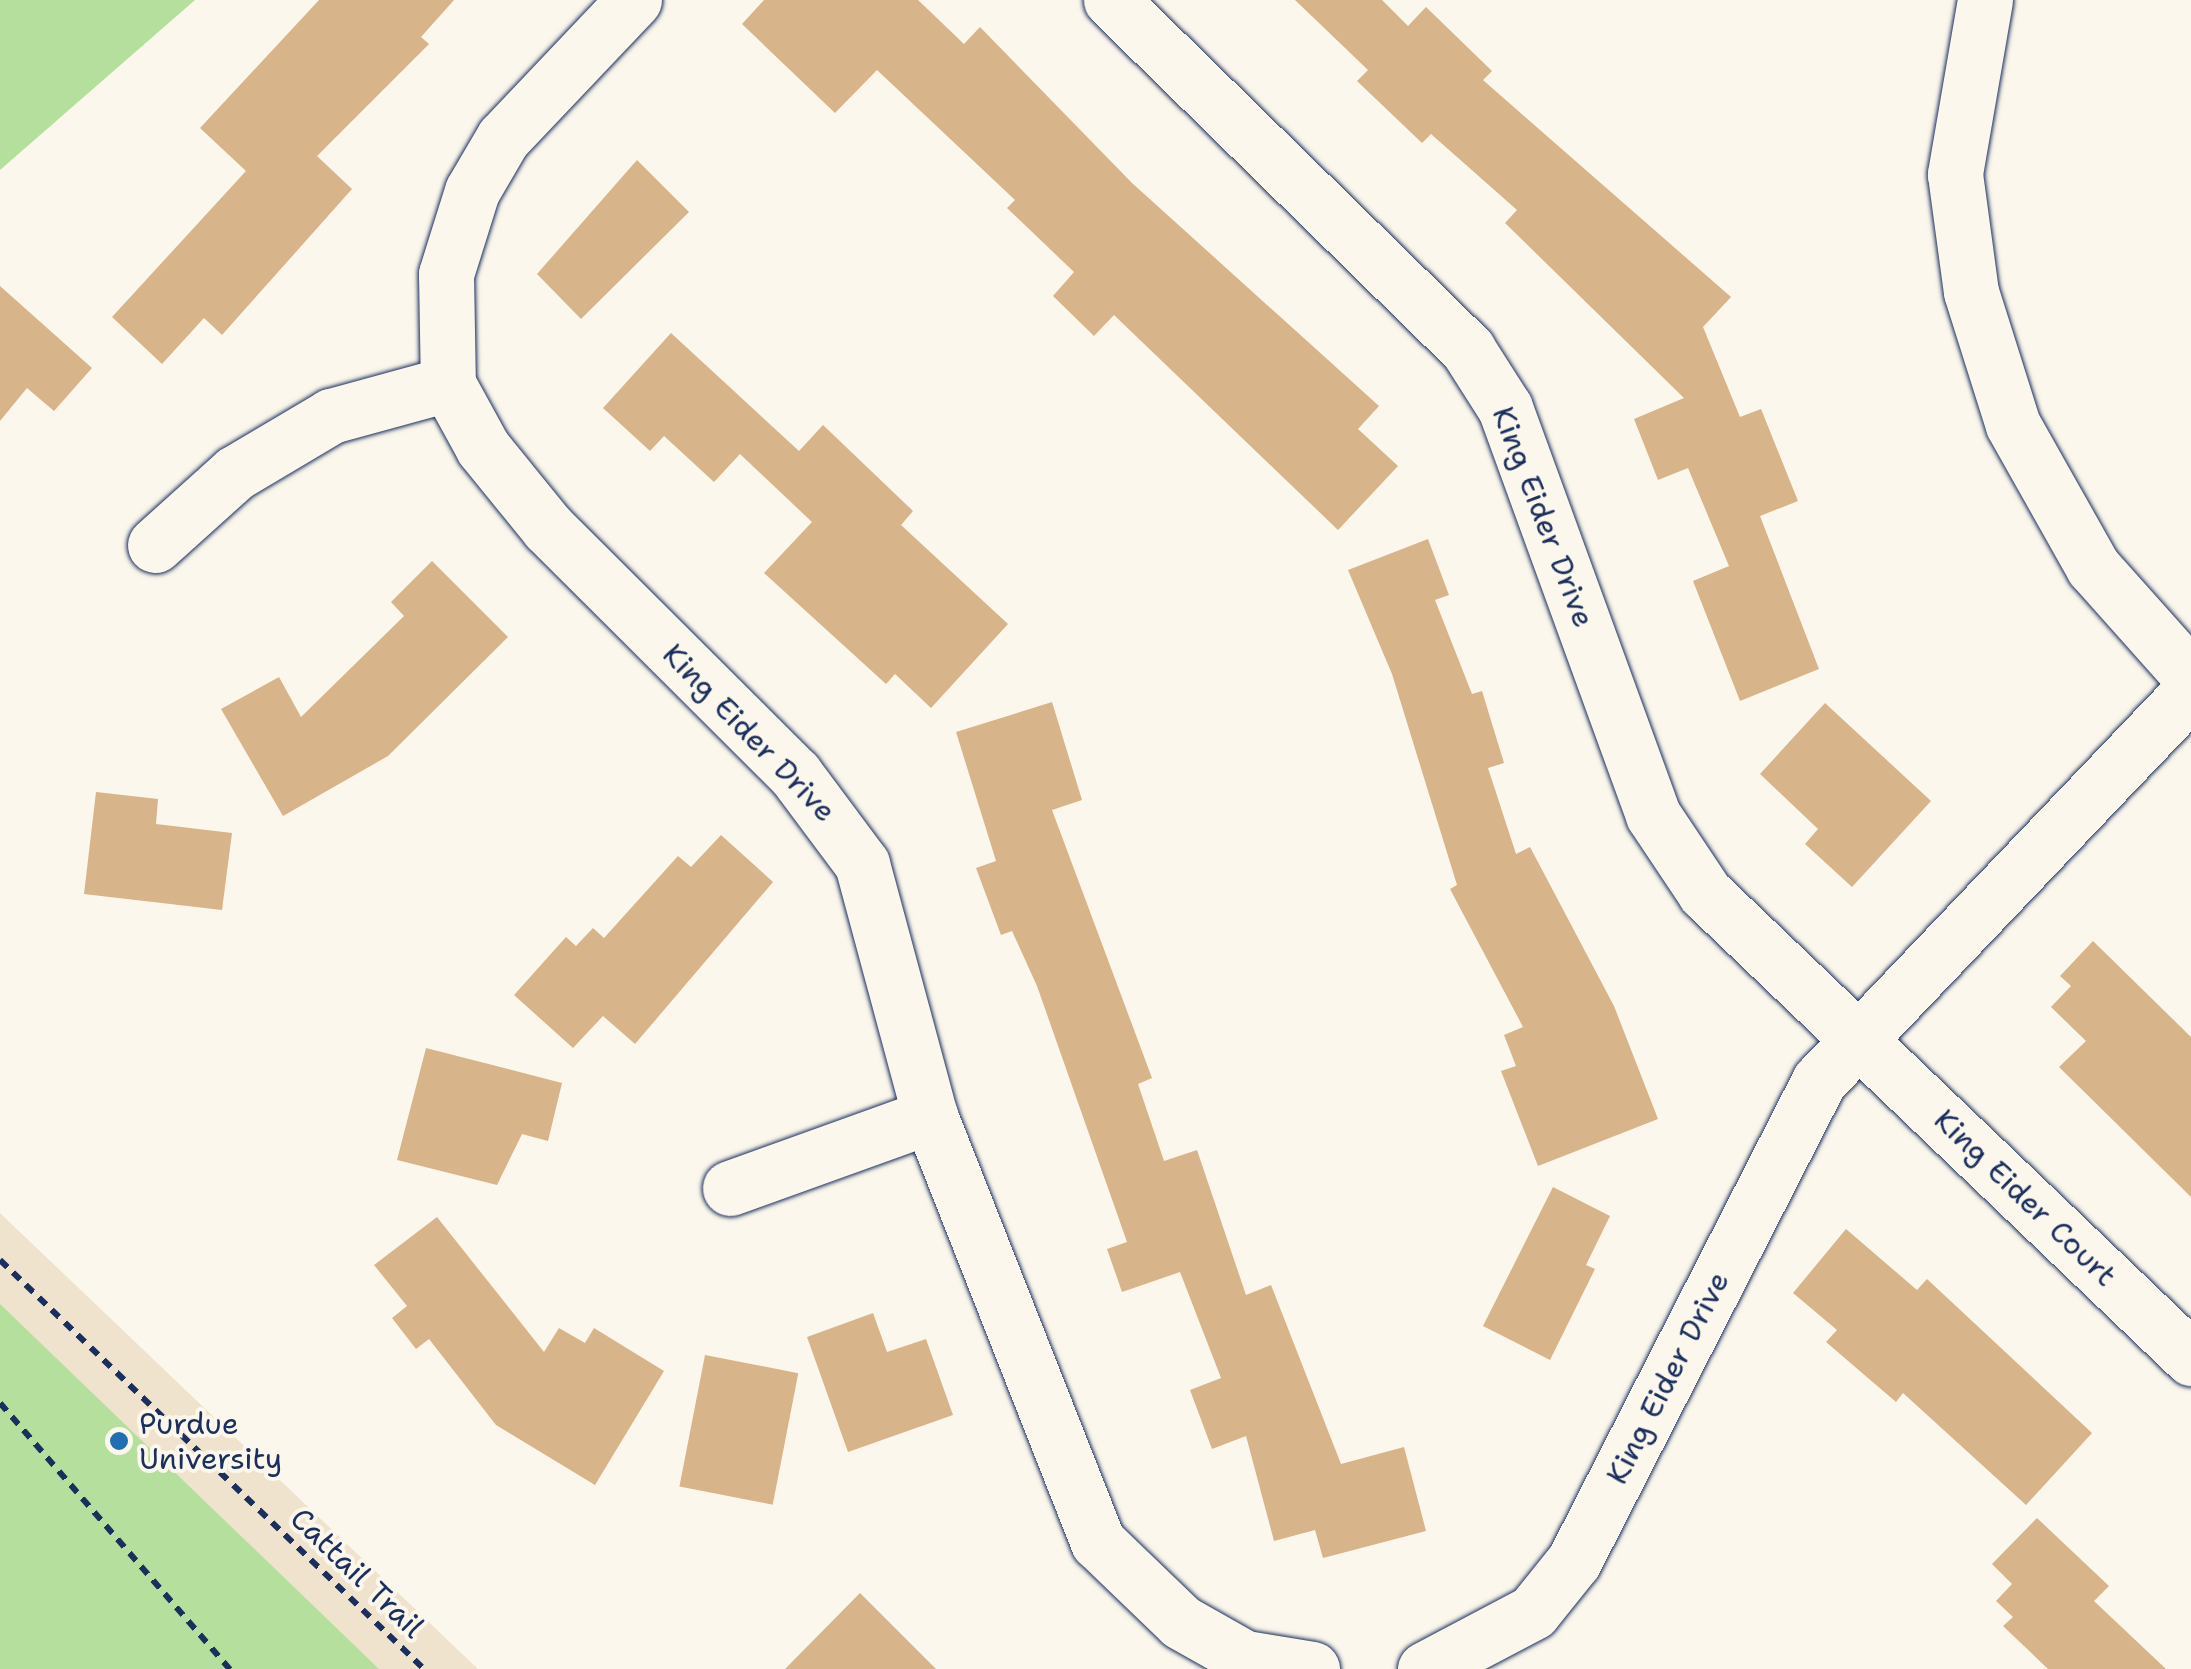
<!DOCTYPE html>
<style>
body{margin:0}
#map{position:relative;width:2191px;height:1669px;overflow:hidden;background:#fbf7ec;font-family:"Shantell Sans",sans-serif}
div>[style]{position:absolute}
.built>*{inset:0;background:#f0e3ce}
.green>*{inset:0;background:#b5df9c}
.building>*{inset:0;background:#d7b489;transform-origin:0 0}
.path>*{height:6px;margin-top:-3px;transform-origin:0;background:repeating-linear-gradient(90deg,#1b2f5e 0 10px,transparent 0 18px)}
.roads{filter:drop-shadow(0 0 2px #1b2f5e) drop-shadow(0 0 2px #1b2f5e)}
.minor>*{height:55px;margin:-27.5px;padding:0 27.5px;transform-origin:27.5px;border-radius:27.5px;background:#fbf7ec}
.dots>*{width:28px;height:28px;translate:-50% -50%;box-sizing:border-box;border:5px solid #fbf7ec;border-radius:50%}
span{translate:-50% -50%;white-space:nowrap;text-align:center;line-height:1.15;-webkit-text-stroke:8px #fbf7ec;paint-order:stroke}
.street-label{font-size:30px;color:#1b2f5e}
.poi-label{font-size:30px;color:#1b2f5e}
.left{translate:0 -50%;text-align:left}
</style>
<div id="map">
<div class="built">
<div style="clip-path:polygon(0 1213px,478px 1669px,0 1669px)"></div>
</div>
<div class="green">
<div style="clip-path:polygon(0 0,195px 0,0 170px)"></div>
<div style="clip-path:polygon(0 1304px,379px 1669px,380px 1669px,0 1669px)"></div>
</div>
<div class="building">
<div style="clip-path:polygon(319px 0,454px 0,421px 37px,429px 44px,317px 156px,352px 189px,222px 335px,204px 318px,162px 364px,112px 317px,246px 171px,200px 128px)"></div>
<div style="clip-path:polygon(764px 0,918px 0,964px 44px,980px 27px,1132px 183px,1379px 406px,1358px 429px,1398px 466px,1338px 530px,1114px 315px,1094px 336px,1053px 296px,1074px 272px,1007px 208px,1015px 200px,877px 70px,835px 113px,742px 24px)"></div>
<div style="clip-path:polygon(1295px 0,1382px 0,1408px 26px,1426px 7px,1492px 71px,1483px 80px,1731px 297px,1703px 327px,1740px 417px,1761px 409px,1798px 501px,1760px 516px,1819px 669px,1740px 701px,1693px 581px,1729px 566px,1688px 468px,1658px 480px,1634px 419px,1684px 398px,1505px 223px,1517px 210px,1431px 134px,1422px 143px,1357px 81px,1368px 70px)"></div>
<div style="clip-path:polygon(637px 160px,689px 212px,581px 319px,537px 274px)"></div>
<div style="clip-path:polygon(0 286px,92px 368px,54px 411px,27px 388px,0 421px)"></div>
<div style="clip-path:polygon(671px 333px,799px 451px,823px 425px,913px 511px,901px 525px,1008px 624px,931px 708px,895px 674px,886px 684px,764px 573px,812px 522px,740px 454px,714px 482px,664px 436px,650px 451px,603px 408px)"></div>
<div style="clip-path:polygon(1428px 539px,1449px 595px,1435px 600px,1472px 694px,1482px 691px,1504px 763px,1488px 768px,1516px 854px,1530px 847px,1614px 1006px,1658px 1119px,1538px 1166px,1501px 1071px,1516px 1066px,1504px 1035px,1523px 1027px,1450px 889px,1457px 885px,1392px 674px,1348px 570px)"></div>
<div style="clip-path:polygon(432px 561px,508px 637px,388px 756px,283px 816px,221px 709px,279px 677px,301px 717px,404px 616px,391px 602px)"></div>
<div style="clip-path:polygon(1052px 702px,1082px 800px,1052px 810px,1152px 1078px,1138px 1084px,1164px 1161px,1197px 1150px,1246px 1295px,1271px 1285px,1341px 1464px,1404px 1447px,1426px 1531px,1323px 1558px,1315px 1530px,1274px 1541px,1246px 1436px,1212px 1449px,1190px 1390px,1221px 1378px,1180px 1272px,1122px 1292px,1107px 1249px,1127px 1242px,1037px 986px,1012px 931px,1001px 935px,976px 868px,996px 861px,956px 732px)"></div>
<div style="clip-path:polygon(1825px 703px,1931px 801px,1852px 887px,1805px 844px,1818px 829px,1760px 774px)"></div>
<div style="clip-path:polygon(96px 792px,158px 799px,156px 824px,232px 833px,222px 910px,84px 894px)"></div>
<div style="clip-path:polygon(721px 835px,773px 882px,635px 1044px,603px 1016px,573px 1048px,514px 995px,566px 937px,576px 946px,593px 928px,604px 938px,678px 856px,691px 867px)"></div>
<div style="clip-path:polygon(2093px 941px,2191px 1037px,2191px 1197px,2059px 1067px,2086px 1041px,2051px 1007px,2071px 986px,2060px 976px)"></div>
<div style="clip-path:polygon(426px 1048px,562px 1083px,548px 1141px,522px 1134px,497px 1185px,397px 1160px)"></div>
<div style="clip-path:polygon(1553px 1187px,1610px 1216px,1586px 1265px,1595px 1269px,1550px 1360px,1483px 1326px)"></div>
<div style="clip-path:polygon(437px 1217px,544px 1352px,559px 1328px,585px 1343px,594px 1328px,664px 1371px,595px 1485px,496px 1425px,429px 1339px,416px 1349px,392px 1318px,407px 1306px,374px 1265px)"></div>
<div style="clip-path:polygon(1846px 1229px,1917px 1290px,1927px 1279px,2092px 1433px,2026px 1505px,1903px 1393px,1896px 1402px,1826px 1342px,1837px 1330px,1793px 1293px)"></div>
<div style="clip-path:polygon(873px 1313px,887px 1352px,926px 1339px,953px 1415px,848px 1452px,807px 1337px)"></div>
<div style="left:705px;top:1355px;width:95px;height:134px;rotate:11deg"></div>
<div style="clip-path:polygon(2037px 1518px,2109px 1586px,2094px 1601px,2166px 1669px,2048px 1669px,2003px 1626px,2013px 1617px,1996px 1601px,2012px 1584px,1992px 1564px)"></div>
<div style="clip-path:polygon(860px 1593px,936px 1669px,785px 1669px)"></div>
</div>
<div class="path">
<div style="left:0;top:1260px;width:589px;rotate:43.97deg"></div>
<div style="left:0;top:1403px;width:352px;rotate:49.2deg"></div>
</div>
<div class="roads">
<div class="minor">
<div style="left:634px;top:0;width:190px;rotate:133.5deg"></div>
<div style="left:503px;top:138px;width:61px;rotate:120.3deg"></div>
<div style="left:472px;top:191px;width:87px;rotate:107.4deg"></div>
<div style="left:446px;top:274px;width:110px;rotate:89deg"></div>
<div style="left:448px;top:384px;width:73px;rotate:61.3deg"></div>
<div style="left:483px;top:448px;width:103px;rotate:50.9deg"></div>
<div style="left:548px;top:528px;width:349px;rotate:44.9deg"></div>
<div style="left:795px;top:774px;width:112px;rotate:53.3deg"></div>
<div style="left:862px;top:864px;width:261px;rotate:74.9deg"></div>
<div style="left:930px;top:1116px;width:458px;rotate:68.5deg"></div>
<div style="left:1098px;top:1542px;width:115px;rotate:43.9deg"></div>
<div style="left:1181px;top:1622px;width:73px;rotate:29.4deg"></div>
<div style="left:1245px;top:1658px;width:68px;rotate:9.3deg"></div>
<div style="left:1111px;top:0;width:500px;rotate:44.4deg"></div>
<div style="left:1468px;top:350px;width:69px;rotate:57.5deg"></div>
<div style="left:1505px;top:408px;width:433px;rotate:70deg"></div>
<div style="left:1653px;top:815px;width:94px;rotate:56.3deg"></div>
<div style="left:1705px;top:893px;width:673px;rotate:43.73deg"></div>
<div style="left:1985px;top:0;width:177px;rotate:99.8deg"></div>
<div style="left:1955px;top:174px;width:119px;rotate:82.3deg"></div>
<div style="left:1971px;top:292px;width:139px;rotate:72.5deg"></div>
<div style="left:2013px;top:425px;width:163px;rotate:60.6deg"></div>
<div style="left:2093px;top:567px;width:147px;rotate:48.3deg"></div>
<div style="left:155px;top:545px;width:108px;rotate:-42deg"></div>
<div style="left:235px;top:473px;width:112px;rotate:-30.7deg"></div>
<div style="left:331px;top:416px;width:121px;rotate:-15.3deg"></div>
<div style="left:730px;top:1188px;width:213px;rotate:-19.8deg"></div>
<div style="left:1425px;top:1669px;width:122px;rotate:-27.8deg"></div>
<div style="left:1533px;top:1612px;width:65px;rotate:-51.2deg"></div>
<div style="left:1574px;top:1561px;width:539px;rotate:-62.96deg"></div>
<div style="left:1819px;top:1081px;width:539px;rotate:-46.35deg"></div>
</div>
</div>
<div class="dots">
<div style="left:119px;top:1441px;background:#1f6fb2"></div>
</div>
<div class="street-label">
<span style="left:1543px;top:517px;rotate:69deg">King Eider Drive</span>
<span style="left:749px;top:733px;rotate:46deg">King Eider Drive</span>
<span style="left:2025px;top:1198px;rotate:44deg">King Eider Court</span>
<span style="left:1668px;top:1378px;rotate:-63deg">King Eider Drive</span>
<span style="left:357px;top:1573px;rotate:44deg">Cattail Trail</span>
</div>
<div class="poi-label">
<span class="left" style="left:139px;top:1441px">Purdue<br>University</span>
</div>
</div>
